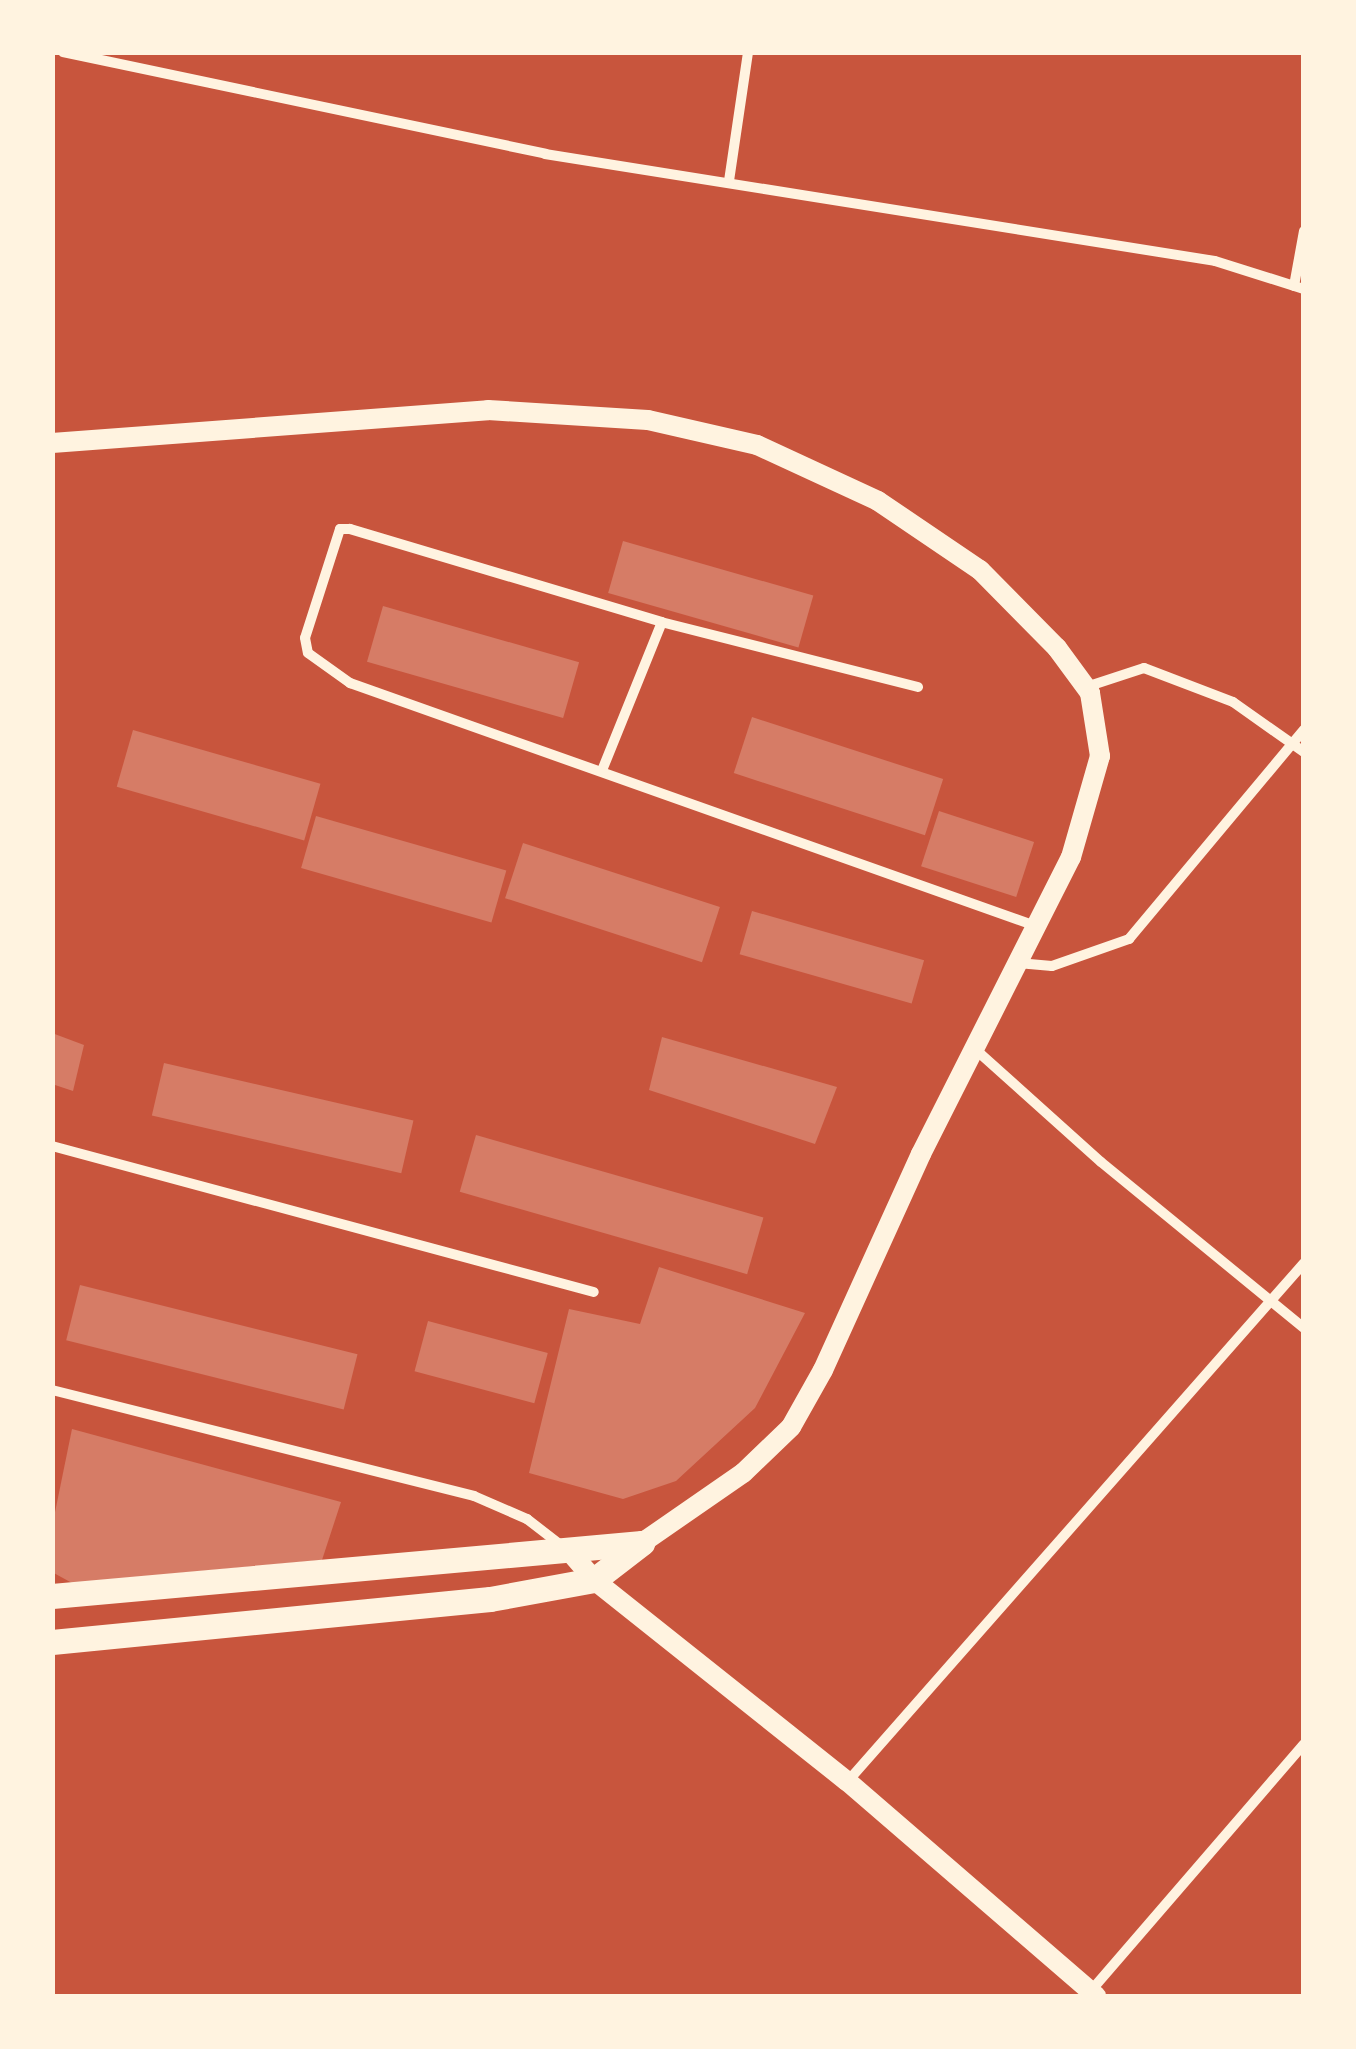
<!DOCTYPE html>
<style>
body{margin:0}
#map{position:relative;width:1356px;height:2049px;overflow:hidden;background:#c8553d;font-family:Quicksand,sans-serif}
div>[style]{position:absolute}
.building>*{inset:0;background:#d67c66;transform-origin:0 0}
.minor>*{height:10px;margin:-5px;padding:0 5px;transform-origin:5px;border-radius:5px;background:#fff3e0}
.secondary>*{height:20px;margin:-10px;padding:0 10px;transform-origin:10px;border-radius:10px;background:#fff3e0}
.primary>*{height:25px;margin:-12.5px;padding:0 12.5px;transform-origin:12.5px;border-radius:12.5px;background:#fff3e0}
span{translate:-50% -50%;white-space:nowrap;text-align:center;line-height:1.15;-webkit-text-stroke:9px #fff3e0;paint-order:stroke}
.frame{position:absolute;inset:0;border:55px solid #fff3e0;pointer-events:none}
</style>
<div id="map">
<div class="building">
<div style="left:623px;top:541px;width:198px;height:54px;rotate:16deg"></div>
<div style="left:383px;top:606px;width:204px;height:58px;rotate:16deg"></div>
<div style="left:752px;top:717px;width:201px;height:59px;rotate:18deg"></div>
<div style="left:133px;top:730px;width:195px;height:59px;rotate:16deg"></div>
<div style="left:939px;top:811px;width:100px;height:58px;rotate:18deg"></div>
<div style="left:316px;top:816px;width:198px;height:54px;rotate:16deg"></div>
<div style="left:523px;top:843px;width:207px;height:58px;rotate:18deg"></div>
<div style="left:752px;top:911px;width:179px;height:45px;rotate:16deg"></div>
<div style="clip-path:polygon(52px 1033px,84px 1045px,73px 1091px,52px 1084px)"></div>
<div style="clip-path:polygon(662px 1037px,837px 1087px,815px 1144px,649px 1090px)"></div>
<div style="left:164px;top:1063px;width:256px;height:54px;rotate:13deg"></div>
<div style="left:476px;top:1135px;width:299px;height:59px;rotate:16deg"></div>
<div style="clip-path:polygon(659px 1267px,805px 1313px,755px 1408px,676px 1481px,623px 1499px,529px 1473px,569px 1309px,640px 1324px)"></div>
<div style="left:80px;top:1285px;width:286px;height:57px;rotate:14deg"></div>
<div style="left:428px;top:1321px;width:124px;height:52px;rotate:15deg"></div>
<div style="clip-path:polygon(72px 1429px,341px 1502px,322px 1560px,72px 1583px,52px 1572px,52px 1527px)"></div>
</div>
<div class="minor">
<div style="left:63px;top:52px;width:493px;rotate:11.9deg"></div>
<div style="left:545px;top:154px;width:678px;rotate:9.07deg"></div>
<div style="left:1215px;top:261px;width:93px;rotate:17.5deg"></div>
<div style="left:729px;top:181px;width:130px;rotate:-81.6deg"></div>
<div style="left:1294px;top:286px;width:56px;rotate:-79.7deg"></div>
<div style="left:918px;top:687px;width:264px;rotate:-165.8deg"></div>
<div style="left:662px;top:622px;width:326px;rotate:-163.4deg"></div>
<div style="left:350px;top:529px;width:10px;rotate:180deg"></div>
<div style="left:340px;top:529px;width:114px;rotate:107.8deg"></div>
<div style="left:305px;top:638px;width:15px;rotate:79deg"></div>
<div style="left:308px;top:653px;width:52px;rotate:35.5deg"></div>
<div style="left:350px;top:683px;width:728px;rotate:19.51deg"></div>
<div style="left:1086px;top:687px;width:61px;rotate:-18.1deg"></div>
<div style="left:1144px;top:668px;width:95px;rotate:20.9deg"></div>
<div style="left:1233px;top:702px;width:87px;rotate:35.2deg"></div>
<div style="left:603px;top:768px;width:157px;rotate:-68deg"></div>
<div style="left:1018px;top:963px;width:34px;rotate:5deg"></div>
<div style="left:1052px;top:966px;width:82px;rotate:-19.3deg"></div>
<div style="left:1129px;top:939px;width:273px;rotate:-50.1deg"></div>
<div style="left:975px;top:1049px;width:169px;rotate:41.9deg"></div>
<div style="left:1101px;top:1162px;width:262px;rotate:39.3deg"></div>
<div style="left:52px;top:1146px;width:561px;rotate:15.08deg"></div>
<div style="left:52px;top:1390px;width:435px;rotate:14.1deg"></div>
<div style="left:474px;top:1496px;width:58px;rotate:23.5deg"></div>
<div style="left:527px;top:1519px;width:44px;rotate:37.6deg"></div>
<div style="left:848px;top:1781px;width:690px;rotate:-48.64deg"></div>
<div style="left:1089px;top:1993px;width:329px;rotate:-49.2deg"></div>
</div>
<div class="secondary">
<div style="left:52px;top:443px;width:437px;rotate:-4.3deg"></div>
<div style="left:488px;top:410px;width:160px;rotate:3.6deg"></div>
<div style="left:648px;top:420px;width:112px;rotate:12.9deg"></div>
<div style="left:757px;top:445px;width:133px;rotate:24.8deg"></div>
<div style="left:878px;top:501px;width:123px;rotate:34.1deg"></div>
<div style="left:980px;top:570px;width:110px;rotate:45.4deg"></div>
<div style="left:1057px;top:648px;width:56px;rotate:53.7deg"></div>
<div style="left:1090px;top:693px;width:64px;rotate:81deg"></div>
<div style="left:1100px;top:756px;width:105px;rotate:106deg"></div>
<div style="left:1071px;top:857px;width:333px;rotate:116.8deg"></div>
<div style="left:921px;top:1154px;width:237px;rotate:114.4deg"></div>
<div style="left:823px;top:1370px;width:65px;rotate:119.3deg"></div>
<div style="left:791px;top:1427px;width:66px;rotate:136.2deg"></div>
<div style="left:743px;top:1473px;width:123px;rotate:145.3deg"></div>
<div style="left:570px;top:1552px;width:37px;rotate:49deg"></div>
<div style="left:594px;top:1580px;width:323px;rotate:38.5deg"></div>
<div style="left:847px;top:1781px;width:329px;rotate:40.8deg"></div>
</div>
<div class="primary">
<div style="left:52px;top:1596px;width:592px;rotate:-5.13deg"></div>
<div style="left:52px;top:1642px;width:440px;rotate:-5.6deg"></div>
<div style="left:490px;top:1599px;width:106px;rotate:-10.4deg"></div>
<div style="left:594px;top:1580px;width:61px;rotate:-37.6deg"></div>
</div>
<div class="frame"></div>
</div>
